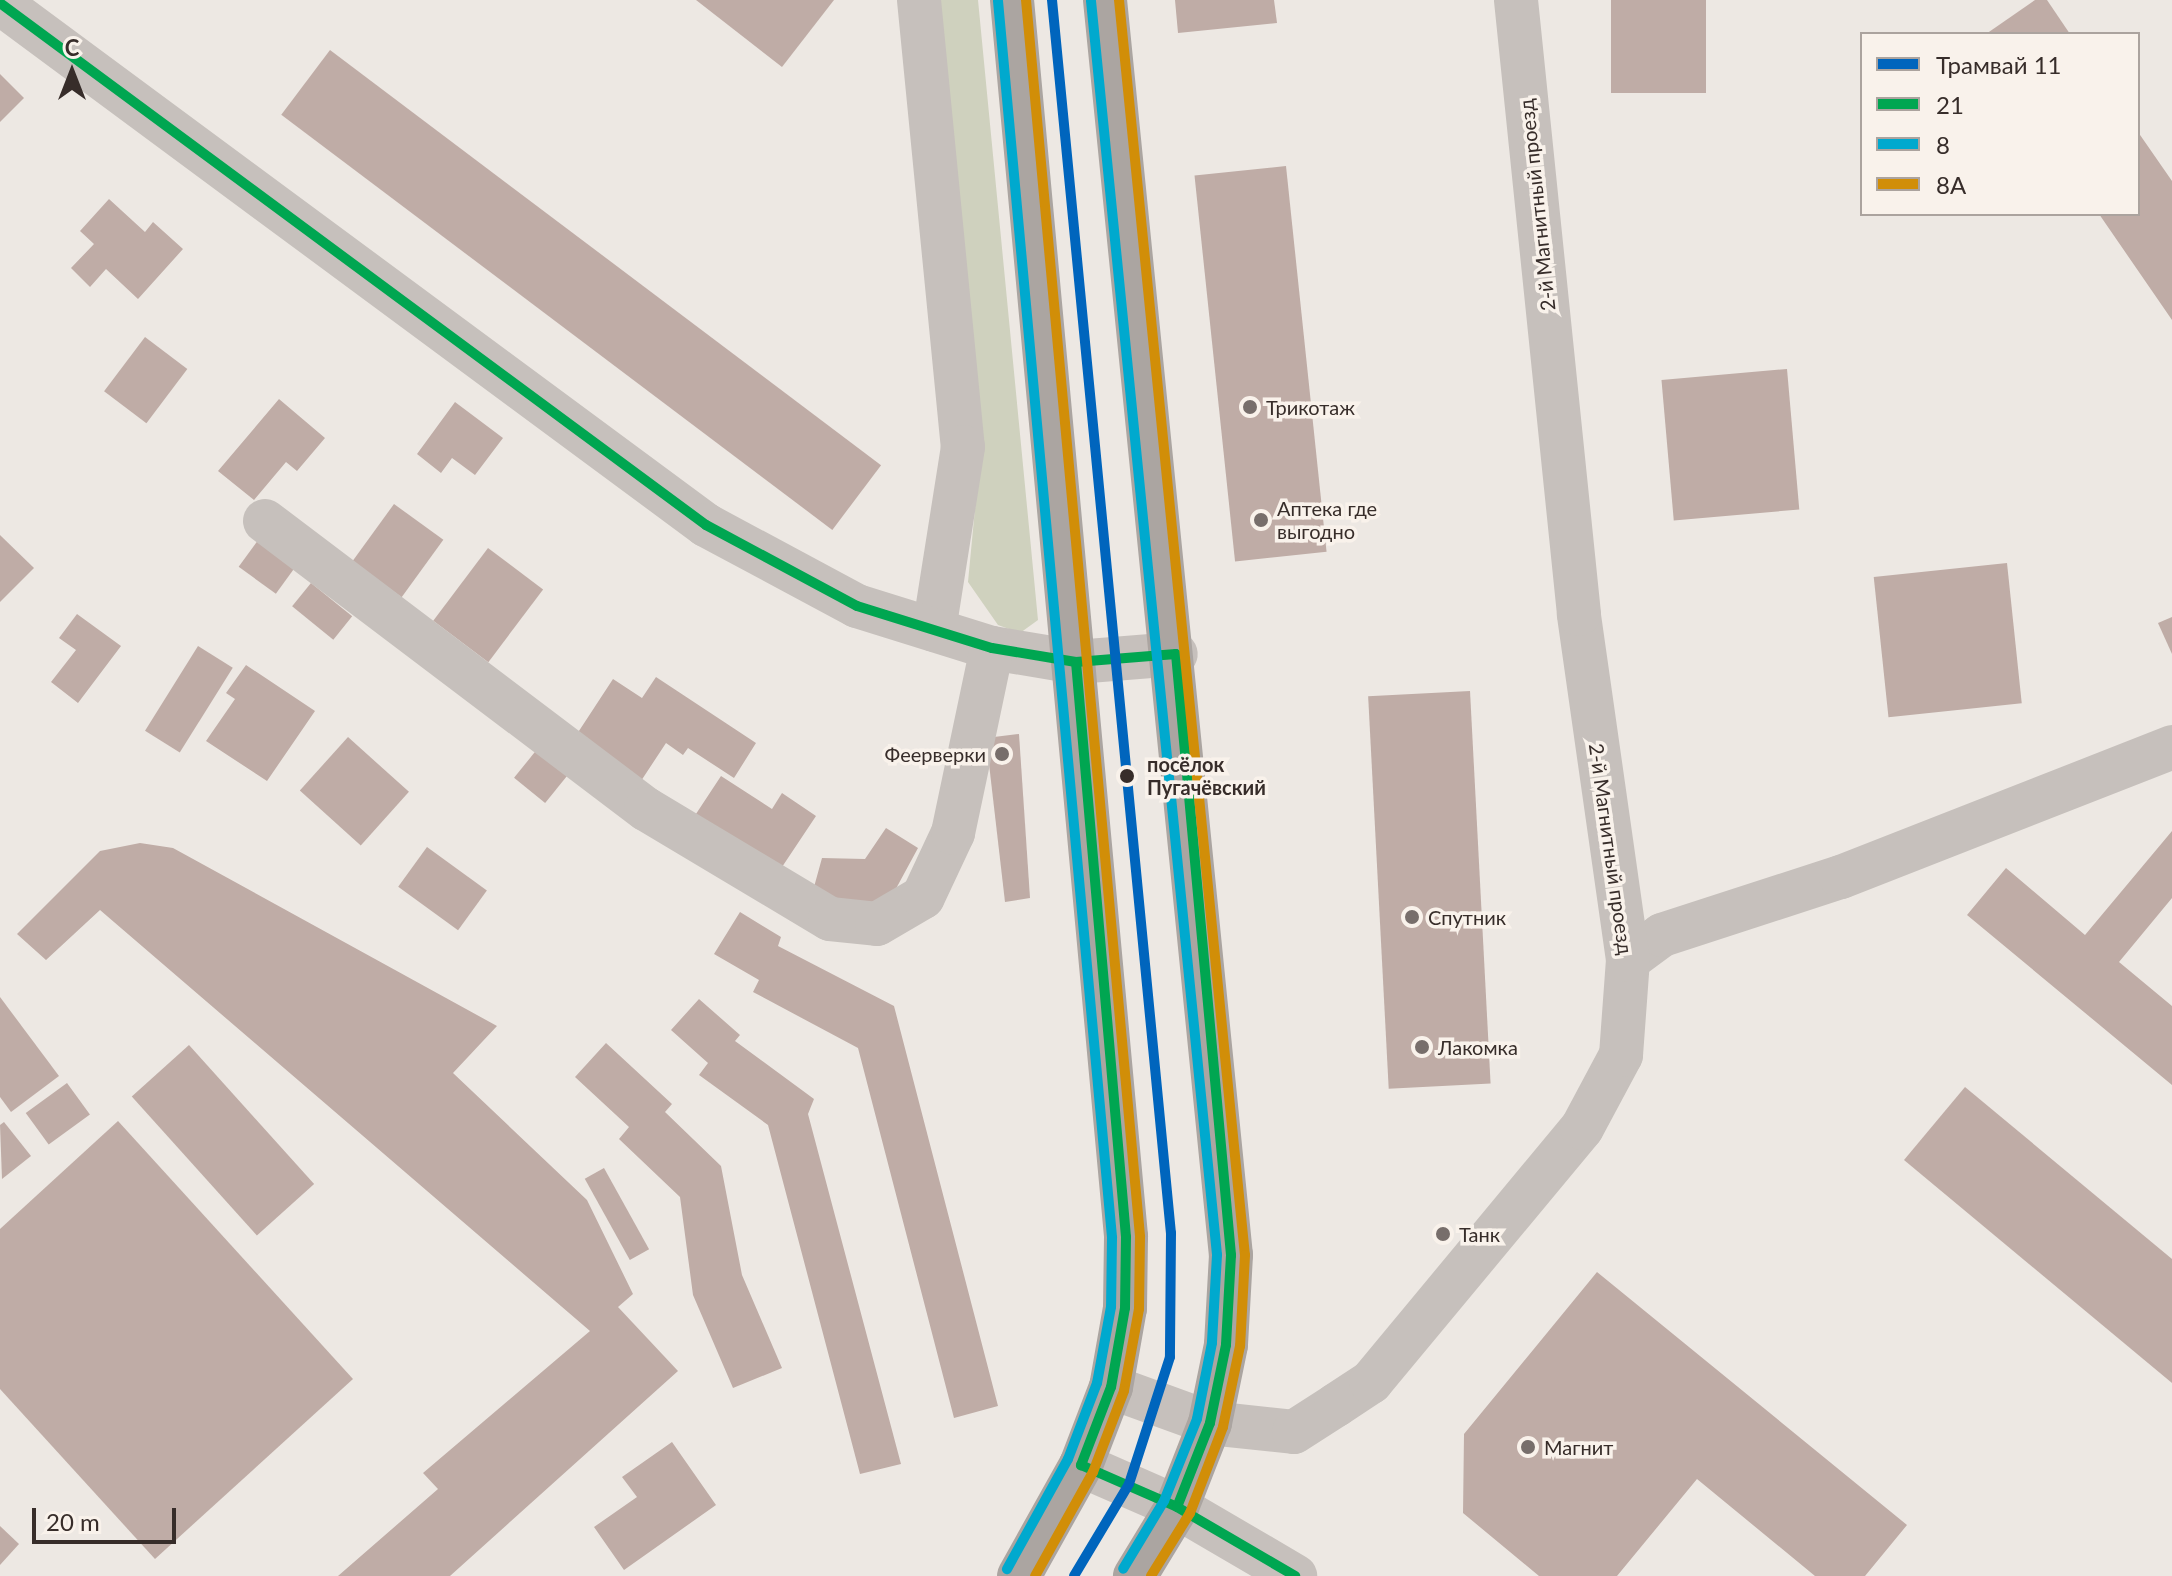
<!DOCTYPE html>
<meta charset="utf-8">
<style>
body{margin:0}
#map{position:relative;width:2172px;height:1576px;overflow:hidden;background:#ede8e3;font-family:Lato,sans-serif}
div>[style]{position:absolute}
.green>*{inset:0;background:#cfd1be}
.building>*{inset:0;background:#bfaca6;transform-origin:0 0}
.minor>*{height:44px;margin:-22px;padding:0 22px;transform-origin:22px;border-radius:22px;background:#c6c0bc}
.major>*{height:44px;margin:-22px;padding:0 22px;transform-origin:22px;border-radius:22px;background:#aba5a1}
.bus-1>*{height:10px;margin:-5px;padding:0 5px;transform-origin:5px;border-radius:5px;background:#00a651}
.bus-2>*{height:10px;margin:-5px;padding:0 5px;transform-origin:5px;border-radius:5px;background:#00a9ce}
.bus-3>*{height:10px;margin:-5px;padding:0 5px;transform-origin:5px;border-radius:5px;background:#d18e08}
.tram-1>*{height:10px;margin:-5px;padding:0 5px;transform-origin:5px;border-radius:5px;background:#0065bd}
.dots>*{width:22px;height:22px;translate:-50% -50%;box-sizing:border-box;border:4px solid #f9f2eb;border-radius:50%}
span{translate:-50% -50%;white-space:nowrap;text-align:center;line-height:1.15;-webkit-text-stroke:7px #f9f2eb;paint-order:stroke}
.street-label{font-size:20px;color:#372d2a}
.poi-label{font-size:20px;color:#372d2a}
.left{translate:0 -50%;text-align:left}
.right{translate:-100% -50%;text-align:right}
.stop-label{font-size:20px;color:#372d2a;font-weight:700}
.legend{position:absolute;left:1860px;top:32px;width:280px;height:184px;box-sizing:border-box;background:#f9f2eb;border:2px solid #aba39e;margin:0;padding:10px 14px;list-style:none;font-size:24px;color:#372d2a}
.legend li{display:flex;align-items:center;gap:16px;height:40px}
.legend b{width:40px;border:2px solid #aba39e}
.north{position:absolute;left:32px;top:32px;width:80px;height:80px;-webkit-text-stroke:6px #f9f2eb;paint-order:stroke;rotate:0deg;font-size:22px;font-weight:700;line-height:32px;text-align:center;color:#372d2a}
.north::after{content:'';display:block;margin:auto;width:28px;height:36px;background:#372d2a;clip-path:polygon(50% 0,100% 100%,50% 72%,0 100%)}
.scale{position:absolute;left:32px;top:1508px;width:144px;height:36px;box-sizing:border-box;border:4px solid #372d2a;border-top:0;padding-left:10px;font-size:24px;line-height:28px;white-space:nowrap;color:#372d2a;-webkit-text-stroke:6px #f9f2eb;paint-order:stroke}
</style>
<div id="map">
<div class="green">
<div style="clip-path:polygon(940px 0,978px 0,1038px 620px,1020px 633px,998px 625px,968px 582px,981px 446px)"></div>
</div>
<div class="building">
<div style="clip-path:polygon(696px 0,834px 0,782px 67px)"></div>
<div style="clip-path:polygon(1175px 0,1274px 0,1277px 23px,1178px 33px)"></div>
<div style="left:1611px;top:0;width:95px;height:93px"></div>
<div style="clip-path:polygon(2035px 0,2047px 0,2070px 34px,1986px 34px)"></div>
<div style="left:330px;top:50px;width:690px;height:81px;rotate:37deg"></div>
<div style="clip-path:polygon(0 74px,24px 98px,0 122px)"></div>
<div style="clip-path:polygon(2138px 132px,2172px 181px,2172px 320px,2099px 214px,2138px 214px)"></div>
<div style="left:1286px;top:166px;width:388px;height:92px;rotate:84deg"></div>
<div style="clip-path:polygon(109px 199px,145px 232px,153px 222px,183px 249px,138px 299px,106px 269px,90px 287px,71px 268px,94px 244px,80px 231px)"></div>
<div style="left:145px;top:337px;width:53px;height:68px;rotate:37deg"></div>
<div style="left:1787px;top:369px;width:141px;height:126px;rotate:85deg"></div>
<div style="clip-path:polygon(279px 399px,325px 438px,297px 471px,286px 462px,254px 500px,218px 471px)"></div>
<div style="clip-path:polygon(455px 402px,503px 438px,475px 475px,452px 458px,441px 473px,417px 454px)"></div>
<div style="left:394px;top:504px;width:61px;height:71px;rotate:36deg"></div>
<div style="clip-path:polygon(0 535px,34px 568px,0 602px)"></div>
<div style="left:261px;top:536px;width:46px;height:38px;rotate:36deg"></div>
<div style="left:488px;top:548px;width:69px;height:91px;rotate:37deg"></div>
<div style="left:2007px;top:563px;width:141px;height:134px;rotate:84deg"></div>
<div style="left:311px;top:583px;width:53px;height:30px;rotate:39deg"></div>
<div style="clip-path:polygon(77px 614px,121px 646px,78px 703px,51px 682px,76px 650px,59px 638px)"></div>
<div style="clip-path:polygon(2172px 617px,2172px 654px,2158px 623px)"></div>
<div style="left:198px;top:646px;width:41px;height:100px;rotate:32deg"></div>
<div style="clip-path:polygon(246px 665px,315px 711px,267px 781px,206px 741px,235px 699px,226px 693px)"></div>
<div style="clip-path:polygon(656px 677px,756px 743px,734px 778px,688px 748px,683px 755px,666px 743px,639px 784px,575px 737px,613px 679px,642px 698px)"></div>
<div style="left:1470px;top:691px;width:393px;height:102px;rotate:87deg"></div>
<div style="clip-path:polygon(1019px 734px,1030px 898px,1005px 902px,986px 738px)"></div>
<div style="left:348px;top:737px;width:82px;height:72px;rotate:42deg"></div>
<div style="left:543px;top:742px;width:40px;height:46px;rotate:39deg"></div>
<div style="clip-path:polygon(721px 776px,772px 809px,782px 793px,816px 816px,776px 876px,692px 820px)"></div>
<div style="clip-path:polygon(886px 828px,918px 848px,892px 896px,870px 903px,830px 898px,814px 887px,822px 858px,865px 859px)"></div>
<div style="clip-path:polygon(2172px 831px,2172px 898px,2119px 962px,2172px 1006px,2172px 1085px,1967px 915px,2006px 868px,2085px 935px)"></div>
<div style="clip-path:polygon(140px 843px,173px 848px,497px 1026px,453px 1073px,587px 1200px,633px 1294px,618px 1307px,678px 1371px,450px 1576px,338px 1576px,438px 1489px,423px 1473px,590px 1331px,100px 910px,46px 960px,17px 934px,100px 851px)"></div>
<div style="left:427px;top:847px;width:74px;height:49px;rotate:36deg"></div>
<div style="clip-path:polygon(740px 912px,781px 937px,778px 946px,894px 1006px,998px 1406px,954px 1418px,858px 1048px,753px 992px,759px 980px,714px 954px)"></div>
<div style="clip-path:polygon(0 997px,59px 1076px,11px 1112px,0 1097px)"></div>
<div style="clip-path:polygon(699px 999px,740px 1035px,735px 1041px,814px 1099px,808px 1114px,901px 1464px,860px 1474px,768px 1125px,699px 1075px,708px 1063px,671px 1030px)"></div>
<div style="clip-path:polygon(606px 1043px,672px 1104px,665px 1112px,721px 1166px,742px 1275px,782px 1368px,733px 1388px,693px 1295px,680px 1197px,619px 1139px,629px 1127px,575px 1077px)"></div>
<div style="left:189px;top:1045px;width:187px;height:77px;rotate:48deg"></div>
<div style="left:67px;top:1083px;width:39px;height:51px;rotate:54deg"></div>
<div style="clip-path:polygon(1965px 1087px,2172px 1259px,2172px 1383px,1904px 1160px)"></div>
<div style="clip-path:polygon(118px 1121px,353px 1379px,155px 1559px,0 1389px,0 1229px)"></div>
<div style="clip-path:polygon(4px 1122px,31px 1156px,2px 1179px,0 1125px)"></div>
<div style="left:604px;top:1168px;width:93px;height:22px;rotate:61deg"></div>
<div style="clip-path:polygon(1597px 1272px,1907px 1525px,1865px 1576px,1815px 1576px,1697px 1479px,1617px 1576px,1539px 1576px,1463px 1513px,1464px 1434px)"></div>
<div style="clip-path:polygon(672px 1442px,716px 1505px,624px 1570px,594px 1527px,637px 1497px,622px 1477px)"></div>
<div style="clip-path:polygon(0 1526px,19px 1544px,0 1565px)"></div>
</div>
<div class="minor">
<div style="left:919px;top:0;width:449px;rotate:84.4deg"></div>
<div style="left:963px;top:447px;width:185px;rotate:99deg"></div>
<div style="left:0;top:3px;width:878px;rotate:36.48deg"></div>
<div style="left:706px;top:525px;width:171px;rotate:28.2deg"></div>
<div style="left:857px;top:606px;width:141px;rotate:17.3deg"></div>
<div style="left:992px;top:648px;width:85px;rotate:9.5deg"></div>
<div style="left:1076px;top:662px;width:100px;rotate:-4.6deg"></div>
<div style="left:265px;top:521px;width:478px;rotate:37.1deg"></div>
<div style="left:646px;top:809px;width:214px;rotate:30.9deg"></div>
<div style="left:830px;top:919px;width:47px;rotate:6.1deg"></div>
<div style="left:877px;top:924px;width:53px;rotate:-30.4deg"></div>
<div style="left:923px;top:897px;width:71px;rotate:-64.9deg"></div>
<div style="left:953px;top:833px;width:189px;rotate:-78.1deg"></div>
<div style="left:1628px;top:960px;width:42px;rotate:-36.3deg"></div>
<div style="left:1662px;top:935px;width:188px;rotate:-18deg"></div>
<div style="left:1841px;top:877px;width:356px;rotate:-21.4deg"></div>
<div style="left:1111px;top:1387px;width:105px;rotate:20deg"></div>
<div style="left:1210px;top:1423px;width:84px;rotate:6.1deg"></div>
<div style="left:1294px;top:1432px;width:50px;rotate:-32.7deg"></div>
<div style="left:1336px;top:1405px;width:42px;rotate:-33.3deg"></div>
<div style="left:1371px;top:1382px;width:330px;rotate:-50.3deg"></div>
<div style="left:1582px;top:1128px;width:83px;rotate:-61.9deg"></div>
<div style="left:1621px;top:1055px;width:95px;rotate:-85.8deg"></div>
<div style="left:1628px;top:960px;width:349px;rotate:-98.1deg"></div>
<div style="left:1579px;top:614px;width:617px;rotate:-95.86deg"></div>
<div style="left:1081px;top:1465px;width:105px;rotate:23.6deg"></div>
<div style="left:1177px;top:1507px;width:137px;rotate:30.3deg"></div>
</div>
<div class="major">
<div style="left:1012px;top:0;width:1242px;rotate:84.73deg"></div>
<div style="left:1126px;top:1237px;width:71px;rotate:90.8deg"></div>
<div style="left:1125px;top:1308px;width:80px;rotate:100deg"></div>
<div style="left:1111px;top:1387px;width:84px;rotate:111deg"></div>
<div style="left:1081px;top:1465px;width:127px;rotate:119.2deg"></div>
<div style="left:1105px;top:0;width:1261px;rotate:84.27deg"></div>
<div style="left:1231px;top:1255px;width:90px;rotate:93.2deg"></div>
<div style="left:1226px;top:1345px;width:80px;rotate:101.6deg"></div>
<div style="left:1210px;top:1423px;width:90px;rotate:111.4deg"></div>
<div style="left:1177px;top:1507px;width:81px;rotate:121.3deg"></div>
</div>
<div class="bus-1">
<div style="left:0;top:3px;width:878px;rotate:36.48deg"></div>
<div style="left:706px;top:525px;width:171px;rotate:28.2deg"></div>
<div style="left:857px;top:606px;width:141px;rotate:17.3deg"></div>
<div style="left:992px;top:648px;width:85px;rotate:9.5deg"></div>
<div style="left:1076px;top:662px;width:100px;rotate:-4.6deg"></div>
<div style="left:1176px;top:654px;width:604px;rotate:84.77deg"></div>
<div style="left:1231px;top:1255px;width:90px;rotate:93.2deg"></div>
<div style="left:1226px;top:1345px;width:80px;rotate:101.6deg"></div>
<div style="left:1210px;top:1423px;width:90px;rotate:111.4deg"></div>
<div style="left:1076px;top:662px;width:577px;rotate:85.03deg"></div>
<div style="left:1126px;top:1237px;width:71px;rotate:90.8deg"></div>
<div style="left:1125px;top:1308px;width:80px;rotate:100deg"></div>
<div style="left:1111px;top:1387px;width:84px;rotate:111deg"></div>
<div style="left:1081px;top:1465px;width:105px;rotate:23.6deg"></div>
<div style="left:1177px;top:1507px;width:137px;rotate:30.3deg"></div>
</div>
<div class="bus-2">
<div style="left:998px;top:1px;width:1242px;rotate:84.73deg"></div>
<div style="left:1112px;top:1238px;width:69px;rotate:90.8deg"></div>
<div style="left:1111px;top:1307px;width:77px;rotate:100.4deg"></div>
<div style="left:1097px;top:1383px;width:81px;rotate:110.9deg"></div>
<div style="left:1068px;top:1459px;width:126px;rotate:119deg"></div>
<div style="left:1091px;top:1px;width:1260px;rotate:84.26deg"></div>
<div style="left:1217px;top:1255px;width:88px;rotate:93.3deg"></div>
<div style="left:1212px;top:1343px;width:77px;rotate:101.2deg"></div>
<div style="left:1197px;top:1419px;width:88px;rotate:111.9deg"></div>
<div style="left:1164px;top:1501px;width:79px;rotate:121.1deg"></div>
</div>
<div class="bus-3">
<div style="left:1026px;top:0;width:1242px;rotate:84.73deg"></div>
<div style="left:1140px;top:1237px;width:72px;rotate:90.8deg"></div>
<div style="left:1139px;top:1309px;width:83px;rotate:100.4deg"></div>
<div style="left:1124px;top:1391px;width:87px;rotate:110.9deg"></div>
<div style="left:1093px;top:1472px;width:119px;rotate:119.1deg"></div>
<div style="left:1119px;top:0;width:1261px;rotate:84.27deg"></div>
<div style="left:1245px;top:1255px;width:91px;rotate:93.1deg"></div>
<div style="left:1240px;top:1346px;width:83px;rotate:101.9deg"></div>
<div style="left:1223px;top:1427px;width:92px;rotate:111deg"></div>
<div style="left:1190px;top:1513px;width:74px;rotate:121.8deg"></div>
</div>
<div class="tram-1">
<div style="left:1052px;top:0;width:1239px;rotate:84.49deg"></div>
<div style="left:1171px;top:1233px;width:124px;rotate:90.5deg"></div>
<div style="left:1170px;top:1357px;width:133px;rotate:107.9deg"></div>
<div style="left:1129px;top:1484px;width:107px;rotate:120.9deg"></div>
</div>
<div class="dots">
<div style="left:1250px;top:407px;background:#776e6b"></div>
<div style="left:1261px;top:520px;background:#776e6b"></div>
<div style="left:1002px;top:754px;background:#776e6b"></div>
<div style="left:1127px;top:776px;background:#372d2a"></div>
<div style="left:1412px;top:917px;background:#776e6b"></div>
<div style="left:1422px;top:1047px;background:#776e6b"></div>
<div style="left:1443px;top:1234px;background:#776e6b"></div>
<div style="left:1528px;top:1447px;background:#776e6b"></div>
</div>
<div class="street-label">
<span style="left:1537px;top:205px;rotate:-96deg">2-й Магнитный проезд</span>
<span style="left:1611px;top:849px;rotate:82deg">2-й Магнитный проезд</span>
</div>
<div class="poi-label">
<span class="left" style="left:1266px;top:407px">Трикотаж</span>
<span class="left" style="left:1277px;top:520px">Аптека где<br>выгодно</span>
<span class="right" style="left:986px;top:754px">Феерверки</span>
<span class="left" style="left:1428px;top:917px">Спутник</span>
<span class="left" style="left:1438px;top:1047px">Лакомка</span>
<span class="left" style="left:1459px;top:1234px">Танк</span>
<span class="left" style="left:1544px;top:1447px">Магнит</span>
</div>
<div class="stop-label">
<span class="left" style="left:1147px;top:776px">посёлок<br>Пугачёвский</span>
</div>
<ul class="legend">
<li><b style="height:10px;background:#0065bd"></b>Трамвай 11</li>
<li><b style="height:10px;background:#00a651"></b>21</li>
<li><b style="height:10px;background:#00a9ce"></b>8</li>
<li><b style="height:10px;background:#d18e08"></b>8А</li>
</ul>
<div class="north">С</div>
<div class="scale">20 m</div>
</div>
